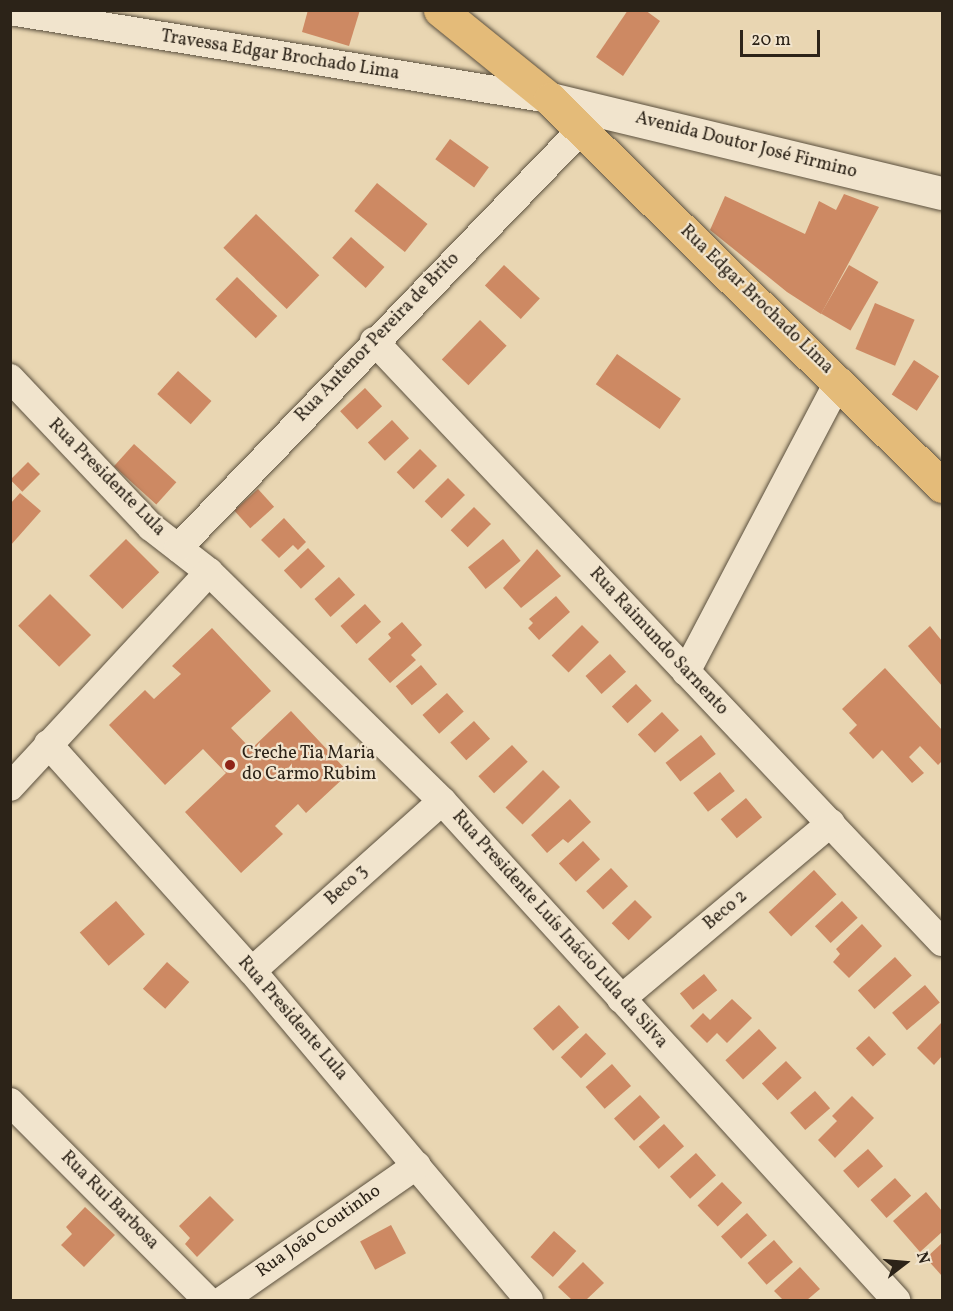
<!DOCTYPE html>
<meta charset="utf-8">
<style>
body{margin:0}
#map{position:relative;width:953px;height:1311px;overflow:hidden;background:#e9d6b2;font-family:Vollkorn,serif}
div>[style]{position:absolute}
.building>*{inset:0;background:#cd8963;transform-origin:0 0}
.roads{filter:drop-shadow(0 0 2px #5b503e) drop-shadow(0 0 2px #5b503e)}
.street>*{height:28px;margin:-14px;padding:0 14px;transform-origin:14px;border-radius:14px;background:#f1e4cd}
.secondary>*{height:33px;margin:-16.5px;padding:0 16.5px;transform-origin:16.5px;border-radius:16.5px;background:#f1e4cd}
.primary>*{height:33px;margin:-16.5px;padding:0 16.5px;transform-origin:16.5px;border-radius:16.5px;background:#e4bb79}
.dots>*{width:16px;height:16px;translate:-50% -50%;box-sizing:border-box;border:3px solid #f1e4cd;border-radius:50%}
span{translate:-50% -50%;white-space:nowrap;text-align:center;line-height:1.15;-webkit-text-stroke:4.5px #f1e4cd;paint-order:stroke}
.street-label{font-size:18px;color:#2c2318}
.poi-label{font-size:18px;color:#2c2318}
.left{translate:0 -50%;text-align:left}
.frame{position:absolute;inset:0;border:12px solid #2c2318;pointer-events:none}
.north{position:absolute;left:875px;top:1233px;width:60px;height:60px;-webkit-text-stroke:4px #f1e4cd;paint-order:stroke;rotate:74deg;font-size:16px;font-weight:700;line-height:24px;text-align:center;color:#2c2318}
.north::after{content:'';display:block;margin:auto;width:21px;height:27px;background:#2c2318;clip-path:polygon(50% 0,100% 100%,50% 72%,0 100%)}
.scale{position:absolute;left:740px;top:30px;width:80px;height:27px;box-sizing:border-box;border:3px solid #2c2318;border-top:0;padding-left:8px;font-size:18px;line-height:21px;white-space:nowrap;color:#2c2318;-webkit-text-stroke:4px #f1e4cd;paint-order:stroke}
</style>
<div id="map">
<div class="building">
<div style="clip-path:polygon(308px 10px,360px 10px,349px 46px,302px 32px)"></div>
<div style="clip-path:polygon(628px 10px,645px 10px,660px 21px,623px 76px,596px 57px)"></div>
<div style="left:450px;top:139px;width:48px;height:25px;rotate:36deg"></div>
<div style="left:377px;top:183px;width:65px;height:36px;rotate:39deg"></div>
<div style="clip-path:polygon(844px 194px,879px 207px,821px 314px,787px 292px,710px 230px,725px 196px,805px 234px,819px 201px,836px 210px)"></div>
<div style="left:256px;top:214px;width:88px;height:47px;rotate:44deg"></div>
<div style="left:351px;top:237px;width:45px;height:28px;rotate:42deg"></div>
<div style="left:504px;top:265px;width:49px;height:28px;rotate:43deg"></div>
<div style="left:849px;top:265px;width:34px;height:56px;rotate:30deg"></div>
<div style="left:237px;top:277px;width:56px;height:31px;rotate:44deg"></div>
<div style="left:875px;top:303px;width:43px;height:50px;rotate:23deg"></div>
<div style="left:480px;top:320px;width:37px;height:55px;rotate:44deg"></div>
<div style="left:617px;top:354px;width:78px;height:37px;rotate:35deg"></div>
<div style="left:914px;top:360px;width:30px;height:41px;rotate:33deg"></div>
<div style="left:178px;top:371px;width:45px;height:31px;rotate:42deg"></div>
<div style="left:365px;top:388px;width:25px;height:34px;rotate:47deg"></div>
<div style="left:392px;top:420px;width:25px;height:33px;rotate:47deg"></div>
<div style="left:134px;top:444px;width:57px;height:30px;rotate:42deg"></div>
<div style="left:420px;top:449px;width:24px;height:33px;rotate:45deg"></div>
<div style="left:28px;top:462px;width:17px;height:25px;rotate:45deg"></div>
<div style="left:448px;top:478px;width:24px;height:33px;rotate:45deg"></div>
<div style="left:258px;top:489px;width:24px;height:32px;rotate:48deg"></div>
<div style="clip-path:polygon(20px 493px,41px 511px,10px 546px,10px 504px)"></div>
<div style="left:474px;top:507px;width:24px;height:33px;rotate:45deg"></div>
<div style="clip-path:polygon(284px 518px,306px 542px,298px 550px,293px 545px,279px 558px,261px 540px)"></div>
<div style="left:126px;top:539px;width:47px;height:52px;rotate:45deg"></div>
<div style="left:503px;top:539px;width:28px;height:45px;rotate:51deg"></div>
<div style="left:308px;top:548px;width:25px;height:33px;rotate:47deg"></div>
<div style="clip-path:polygon(537px 549px,561px 576px,521px 608px,503px 588px)"></div>
<div style="left:339px;top:577px;width:24px;height:33px;rotate:48deg"></div>
<div style="left:50px;top:594px;width:58px;height:45px;rotate:45deg"></div>
<div style="clip-path:polygon(556px 596px,570px 612px,539px 640px,528px 628px,533px 623px,529px 619px)"></div>
<div style="left:365px;top:604px;width:24px;height:33px;rotate:48deg"></div>
<div style="clip-path:polygon(402px 622px,422px 645px,411px 655px,416px 660px,390px 683px,368px 659px,391px 638px,388px 634px)"></div>
<div style="left:582px;top:625px;width:24px;height:43px;rotate:45deg"></div>
<div style="clip-path:polygon(930px 626px,942px 641px,942px 686px,908px 646px)"></div>
<div style="clip-path:polygon(212px 628px,271px 691px,231px 728px,251px 749px,291px 711px,349px 773px,306px 813px,298px 804px,275px 826px,283px 834px,241px 873px,185px 812px,226px 773px,203px 749px,165px 785px,109px 725px,145px 690px,154px 699px,181px 674px,172px 666px)"></div>
<div style="left:610px;top:654px;width:24px;height:33px;rotate:48deg"></div>
<div style="left:421px;top:665px;width:25px;height:33px;rotate:50deg"></div>
<div style="clip-path:polygon(885px 668px,942px 730px,942px 761px,938px 765px,920px 746px,909px 757px,924px 773px,912px 783px,882px 750px,873px 759px,849px 733px,857px 725px,842px 709px)"></div>
<div style="left:636px;top:684px;width:23px;height:33px;rotate:47deg"></div>
<div style="left:447px;top:693px;width:25px;height:33px;rotate:48deg"></div>
<div style="left:662px;top:712px;width:25px;height:33px;rotate:47deg"></div>
<div style="left:474px;top:721px;width:24px;height:32px;rotate:48deg"></div>
<div style="left:701px;top:735px;width:24px;height:45px;rotate:52deg"></div>
<div style="left:512px;top:745px;width:23px;height:46px;rotate:47deg"></div>
<div style="left:543px;top:770px;width:24px;height:53px;rotate:45deg"></div>
<div style="left:720px;top:772px;width:24px;height:34px;rotate:52deg"></div>
<div style="left:746px;top:798px;width:25px;height:33px;rotate:50deg"></div>
<div style="clip-path:polygon(570px 799px,591px 822px,568px 843px,563px 839px,547px 853px,531px 835px)"></div>
<div style="left:583px;top:841px;width:25px;height:33px;rotate:47deg"></div>
<div style="left:611px;top:868px;width:25px;height:34px;rotate:47deg"></div>
<div style="left:814px;top:870px;width:33px;height:62px;rotate:47deg"></div>
<div style="left:635px;top:900px;width:24px;height:33px;rotate:45deg"></div>
<div style="left:116px;top:901px;width:44px;height:48px;rotate:49deg"></div>
<div style="left:842px;top:901px;width:23px;height:37px;rotate:47deg"></div>
<div style="clip-path:polygon(862px 924px,882px 946px,849px 978px,833px 962px,840px 954px,836px 949px)"></div>
<div style="left:895px;top:957px;width:25px;height:50px;rotate:48deg"></div>
<div style="left:167px;top:962px;width:30px;height:36px;rotate:42deg"></div>
<div style="left:704px;top:974px;width:21px;height:31px;rotate:51deg"></div>
<div style="left:925px;top:985px;width:23px;height:43px;rotate:50deg"></div>
<div style="clip-path:polygon(732px 999px,752px 1018px,727px 1043px,717px 1033px,707px 1043px,690px 1026px,703px 1013px,710px 1020px)"></div>
<div style="left:559px;top:1005px;width:30px;height:35px;rotate:48deg"></div>
<div style="clip-path:polygon(942px 1022px,942px 1056px,934px 1065px,917px 1048px)"></div>
<div style="left:759px;top:1029px;width:26px;height:46px;rotate:47deg"></div>
<div style="left:586px;top:1033px;width:29px;height:35px;rotate:46deg"></div>
<div style="left:869px;top:1036px;width:25px;height:18px;rotate:47deg"></div>
<div style="left:786px;top:1061px;width:23px;height:33px;rotate:47deg"></div>
<div style="left:612px;top:1064px;width:29px;height:35px;rotate:49deg"></div>
<div style="left:815px;top:1091px;width:23px;height:33px;rotate:49deg"></div>
<div style="left:640px;top:1095px;width:30px;height:35px;rotate:48deg"></div>
<div style="clip-path:polygon(852px 1096px,874px 1118px,835px 1158px,818px 1140px,837px 1121px,832px 1116px)"></div>
<div style="left:664px;top:1124px;width:30px;height:34px;rotate:48deg"></div>
<div style="left:868px;top:1149px;width:23px;height:33px;rotate:49deg"></div>
<div style="left:696px;top:1153px;width:30px;height:35px;rotate:48deg"></div>
<div style="left:895px;top:1178px;width:24px;height:33px;rotate:48deg"></div>
<div style="left:722px;top:1182px;width:29px;height:34px;rotate:46deg"></div>
<div style="clip-path:polygon(926px 1192px,942px 1211px,942px 1232px,920px 1252px,893px 1221px)"></div>
<div style="clip-path:polygon(210px 1196px,234px 1220px,197px 1257px,185px 1244px,190px 1238px,179px 1226px)"></div>
<div style="clip-path:polygon(85px 1207px,115px 1235px,84px 1267px,61px 1245px,72px 1234px,66px 1227px)"></div>
<div style="left:747px;top:1213px;width:30px;height:35px;rotate:48deg"></div>
<div style="left:391px;top:1225px;width:32px;height:35px;rotate:62deg"></div>
<div style="left:554px;top:1231px;width:30px;height:35px;rotate:42deg"></div>
<div style="left:774px;top:1240px;width:29px;height:35px;rotate:49deg"></div>
<div style="clip-path:polygon(942px 1243px,942px 1276px,926px 1258px)"></div>
<div style="clip-path:polygon(583px 1262px,604px 1283px,586px 1300px,572px 1300px,558px 1287px)"></div>
<div style="clip-path:polygon(800px 1267px,820px 1289px,807px 1300px,783px 1300px,774px 1291px)"></div>
</div>
<div class="roads">
<div class="street">
<div style="left:10px;top:11px;width:547px;rotate:9.26deg"></div>
<div style="left:374px;top:341px;width:827px;rotate:46.62deg"></div>
<div style="left:10px;top:378px;width:205px;rotate:46.6deg"></div>
<div style="left:151px;top:527px;width:73px;rotate:37.8deg"></div>
<div style="left:209px;top:572px;width:327px;rotate:44.5deg"></div>
<div style="left:442px;top:801px;width:675px;rotate:47.7deg"></div>
<div style="left:178px;top:548px;width:581px;rotate:-46.05deg"></div>
<div style="left:686px;top:672px;width:329px;rotate:-62.3deg"></div>
<div style="left:48px;top:744px;width:305px;rotate:48.1deg"></div>
<div style="left:252px;top:971px;width:430px;rotate:49.9deg"></div>
<div style="left:10px;top:787px;width:293px;rotate:-47.2deg"></div>
<div style="left:252px;top:971px;width:255px;rotate:-41.8deg"></div>
<div style="left:621px;top:999px;width:274px;rotate:-40deg"></div>
<div style="left:10px;top:1102px;width:279px;rotate:45.1deg"></div>
<div style="left:223px;top:1300px;width:236px;rotate:-34.8deg"></div>
</div>
<div class="secondary">
<div style="left:550px;top:99px;width:403px;rotate:13.5deg"></div>
</div>
<div class="primary">
<div style="left:440px;top:10px;width:141px;rotate:39deg"></div>
<div style="left:550px;top:99px;width:551px;rotate:44.63deg"></div>
</div>
</div>
<div class="dots">
<div style="left:230px;top:765px;background:#8f2418"></div>
</div>
<div class="street-label">
<span style="left:280px;top:56px;rotate:9deg">Travessa Edgar Brochado Lima</span>
<span style="left:746px;top:146px;rotate:14deg">Avenida Doutor José Firmino</span>
<span style="left:756px;top:300px;rotate:44deg">Rua Edgar Brochado Lima</span>
<span style="left:378px;top:338px;rotate:-46deg">Rua Antenor Pereira de Brito</span>
<span style="left:106px;top:478px;rotate:45deg">Rua Presidente Lula</span>
<span style="left:658px;top:642px;rotate:47deg">Rua Raimundo Sarnento</span>
<span style="left:347px;top:886px;rotate:-42deg">Beco 3</span>
<span style="left:726px;top:911px;rotate:-40deg">Beco 2</span>
<span style="left:559px;top:930px;rotate:48deg">Rua Presidente Luís Inácio Lula da Silva</span>
<span style="left:292px;top:1019px;rotate:49deg">Rua Presidente Lula</span>
<span style="left:109px;top:1201px;rotate:45deg">Rua Rui Barbosa</span>
<span style="left:319px;top:1232px;rotate:-35deg">Rua João Coutinho</span>
</div>
<div class="poi-label">
<span class="left" style="left:242px;top:765px">Creche Tia Maria<br>do Carmo Rubim</span>
</div>
<div class="frame"></div>
<div class="north">N</div>
<div class="scale">20 m</div>
</div>
